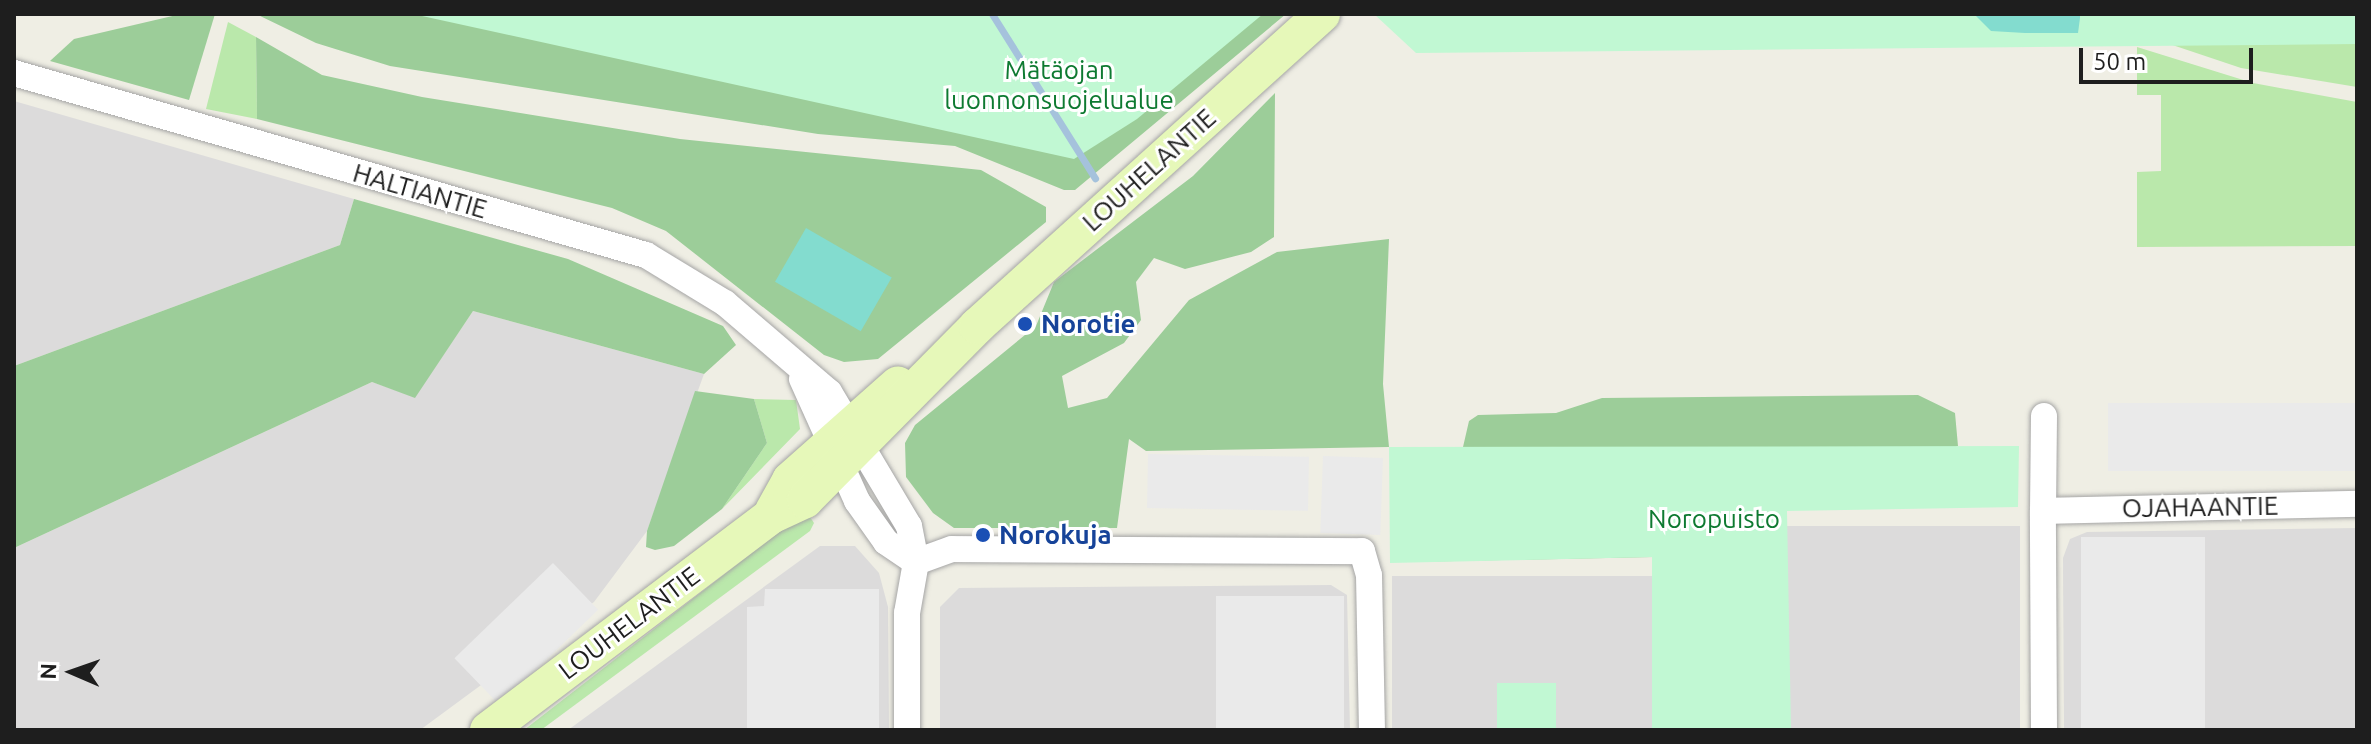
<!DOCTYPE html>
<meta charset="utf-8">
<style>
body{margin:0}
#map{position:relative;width:2371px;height:744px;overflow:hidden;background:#efeee4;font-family:Ubuntu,sans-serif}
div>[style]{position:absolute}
.residential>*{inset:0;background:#dcdbdb;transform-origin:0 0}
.grass>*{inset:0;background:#bae8ab}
.forest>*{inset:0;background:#9ccd99}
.park>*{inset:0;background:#c1f8d3;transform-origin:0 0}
.pitch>*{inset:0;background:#83dccf;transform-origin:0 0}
.parking>*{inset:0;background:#eaeaea;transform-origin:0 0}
.stream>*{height:7px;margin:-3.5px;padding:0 3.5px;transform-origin:3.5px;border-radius:3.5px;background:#a5c2dc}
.roads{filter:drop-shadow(0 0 2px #a5a5a5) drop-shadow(0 0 2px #a5a5a5)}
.street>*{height:26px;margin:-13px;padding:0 13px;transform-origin:13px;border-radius:13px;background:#fff}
.secondary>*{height:36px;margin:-18px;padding:0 18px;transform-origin:18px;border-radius:18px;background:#e6f8b9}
.dots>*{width:22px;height:22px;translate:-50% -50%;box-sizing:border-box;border:4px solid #fff;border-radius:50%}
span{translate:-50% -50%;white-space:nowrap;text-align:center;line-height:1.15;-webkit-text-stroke:6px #fff;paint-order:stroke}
.park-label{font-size:26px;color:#0e7a31}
.street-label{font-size:26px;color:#1e1e1e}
.transit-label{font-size:26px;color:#164399;font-weight:700}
.left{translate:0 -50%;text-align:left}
.frame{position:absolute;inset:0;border:16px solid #1e1e1e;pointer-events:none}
.north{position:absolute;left:32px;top:632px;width:80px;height:80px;-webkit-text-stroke:6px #fff;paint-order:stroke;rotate:272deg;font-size:22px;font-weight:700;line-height:32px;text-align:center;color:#1e1e1e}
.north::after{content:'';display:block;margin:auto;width:28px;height:36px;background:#1e1e1e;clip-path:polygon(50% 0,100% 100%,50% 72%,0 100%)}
.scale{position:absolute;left:2079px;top:48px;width:174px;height:36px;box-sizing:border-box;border:4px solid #1e1e1e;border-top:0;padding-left:10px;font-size:24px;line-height:28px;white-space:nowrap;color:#1e1e1e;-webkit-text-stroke:6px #fff;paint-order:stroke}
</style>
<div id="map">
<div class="residential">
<div style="clip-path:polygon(14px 101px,354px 199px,340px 245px,14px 366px)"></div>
<div style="clip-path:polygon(473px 311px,704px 374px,647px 531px,594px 602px,420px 730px,14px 730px,14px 548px,372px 382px,415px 397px)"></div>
<div style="left:2020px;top:526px;width:204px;height:233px;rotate:90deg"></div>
<div style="clip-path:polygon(2357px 528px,2357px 730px,2064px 730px,2063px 558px,2070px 539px,2087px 532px)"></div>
<div style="clip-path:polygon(820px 546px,855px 546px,879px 573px,888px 607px,889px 730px,568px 730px)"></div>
<div style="left:1653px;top:576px;width:154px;height:261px;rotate:90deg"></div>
<div style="clip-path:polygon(1331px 585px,1347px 595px,1350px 730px,940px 730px,940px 607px,959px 588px)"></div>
</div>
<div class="grass">
<div style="clip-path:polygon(2080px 14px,2357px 14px,2357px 87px,2241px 68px)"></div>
<div style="clip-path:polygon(228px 22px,256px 37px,257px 119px,206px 109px)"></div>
<div style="clip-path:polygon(2137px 47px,2253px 83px,2357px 102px,2356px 246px,2137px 247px,2137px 172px,2161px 171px,2161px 95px,2137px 95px)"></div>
<div style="clip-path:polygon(754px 399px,796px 400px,800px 429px,722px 509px,767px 443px)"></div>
<div style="clip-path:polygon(806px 511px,814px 523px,810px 531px,541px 730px,524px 730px)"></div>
</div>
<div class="forest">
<div style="clip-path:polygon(181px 14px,215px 14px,189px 100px,50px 61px,74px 39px)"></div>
<div style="clip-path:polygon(256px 14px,1286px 14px,1075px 190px,1064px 190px,955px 146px,818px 134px,390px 66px,316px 43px)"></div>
<div style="clip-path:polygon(256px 37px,322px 75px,422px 97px,680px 139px,981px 170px,1046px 207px,1046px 222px,878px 359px,844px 362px,824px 355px,666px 231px,612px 208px,257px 119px)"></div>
<div style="clip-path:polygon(1275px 93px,1274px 237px,1251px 252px,1185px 269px,1154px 258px,1136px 282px,1141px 320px,1124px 343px,1062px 376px,1068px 408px,1107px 398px,1189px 300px,1277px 252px,1389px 239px,1383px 384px,1389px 447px,1146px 451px,1129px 439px,1117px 528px,954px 528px,933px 513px,906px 477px,905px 443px,915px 425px,1036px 326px,1054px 282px,1193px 176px)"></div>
<div style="clip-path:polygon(354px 199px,568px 259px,723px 326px,736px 345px,704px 374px,473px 311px,415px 398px,372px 382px,14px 548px,14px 366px,340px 245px)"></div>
<div style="clip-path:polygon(695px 391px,754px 399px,767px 443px,722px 509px,674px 546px,655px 550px,646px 547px,647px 531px)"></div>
<div style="clip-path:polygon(1918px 395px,1955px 413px,1958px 446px,1653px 557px,1408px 562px,1462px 496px,1463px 447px,1469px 421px,1478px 415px,1556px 413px,1602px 398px)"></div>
</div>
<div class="park">
<div style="clip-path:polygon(413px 14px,1263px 14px,1137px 119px,1074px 159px)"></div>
<div style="clip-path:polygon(1374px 14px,2357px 14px,2357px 44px,1416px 53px)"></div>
<div style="clip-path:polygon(2019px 446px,2018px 507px,1787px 511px,1791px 730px,1652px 730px,1652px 557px,1390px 563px,1389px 447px)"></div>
<div style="left:1556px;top:683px;width:47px;height:59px;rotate:90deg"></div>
</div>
<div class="pitch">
<div style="clip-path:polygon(1974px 14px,2080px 14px,2080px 18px,2078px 33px,2025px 33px,1991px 31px)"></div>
<div style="left:806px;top:228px;width:99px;height:62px;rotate:30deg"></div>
</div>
<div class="parking">
<div style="left:2357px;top:403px;width:68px;height:249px;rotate:90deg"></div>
<div style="left:1148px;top:454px;width:161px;height:54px;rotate:1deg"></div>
<div style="left:1323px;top:456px;width:60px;height:77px;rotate:2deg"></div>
<div style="left:2205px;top:537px;width:193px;height:124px;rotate:90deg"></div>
<div style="left:553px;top:563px;width:65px;height:137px;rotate:46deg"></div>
<div style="clip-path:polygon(765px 589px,879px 589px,879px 730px,747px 730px,747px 607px,764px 606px)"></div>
<div style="left:1344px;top:596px;width:134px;height:128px;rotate:90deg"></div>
</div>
<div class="stream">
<div style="left:992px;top:14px;width:194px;rotate:57.9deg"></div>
</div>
<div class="roads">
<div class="street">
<div style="left:14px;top:73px;width:658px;rotate:16.07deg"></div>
<div style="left:646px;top:255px;width:92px;rotate:31.3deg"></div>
<div style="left:725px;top:303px;width:137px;rotate:40.6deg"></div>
<div style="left:829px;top:392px;width:156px;rotate:59.2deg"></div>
<div style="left:909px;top:526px;width:37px;rotate:79deg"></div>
<div style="left:916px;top:562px;width:52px;rotate:100deg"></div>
<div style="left:907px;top:613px;width:117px;rotate:90deg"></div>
<div style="left:802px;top:379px;width:134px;rotate:65.7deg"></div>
<div style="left:857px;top:501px;width:50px;rotate:54.7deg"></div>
<div style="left:886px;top:542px;width:36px;rotate:34deg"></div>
<div style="left:2043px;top:511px;width:95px;rotate:-89.4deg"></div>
<div style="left:916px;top:562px;width:38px;rotate:-20deg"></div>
<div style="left:952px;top:549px;width:410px;rotate:0.3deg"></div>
<div style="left:1362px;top:551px;width:25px;rotate:74deg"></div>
<div style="left:1369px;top:575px;width:155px;rotate:88.9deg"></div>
<div style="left:2044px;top:730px;width:219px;rotate:-90.3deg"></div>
<div style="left:2043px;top:511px;width:314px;rotate:-1.3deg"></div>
</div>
<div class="secondary">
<div style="left:773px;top:511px;width:35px;rotate:-61deg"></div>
<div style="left:790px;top:480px;width:144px;rotate:-41.6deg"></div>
<div style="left:488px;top:730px;width:355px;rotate:-37.1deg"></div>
<div style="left:771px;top:516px;width:38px;rotate:-25deg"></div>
<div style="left:805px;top:500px;width:245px;rotate:-45.3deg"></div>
<div style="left:977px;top:326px;width:465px;rotate:-42.1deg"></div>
</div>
</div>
<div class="dots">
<div style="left:1025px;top:324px;background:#1a4fb4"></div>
<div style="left:983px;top:535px;background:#1a4fb4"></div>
</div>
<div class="park-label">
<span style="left:1059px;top:85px">Mätäojan<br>luonnonsuojelualue</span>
<span style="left:1714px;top:519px">Noropuisto</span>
</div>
<div class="street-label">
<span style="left:1149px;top:170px;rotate:-42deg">LOUHELANTIE</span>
<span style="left:420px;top:191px;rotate:16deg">HALTIANTIE</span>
<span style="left:2200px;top:507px;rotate:-1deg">OJAHAANTIE</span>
<span style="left:629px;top:623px;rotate:-37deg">LOUHELANTIE</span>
</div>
<div class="transit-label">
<span class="left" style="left:1041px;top:324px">Norotie</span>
<span class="left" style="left:999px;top:535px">Norokuja</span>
</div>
<div class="frame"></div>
<div class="north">N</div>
<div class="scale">50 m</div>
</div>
